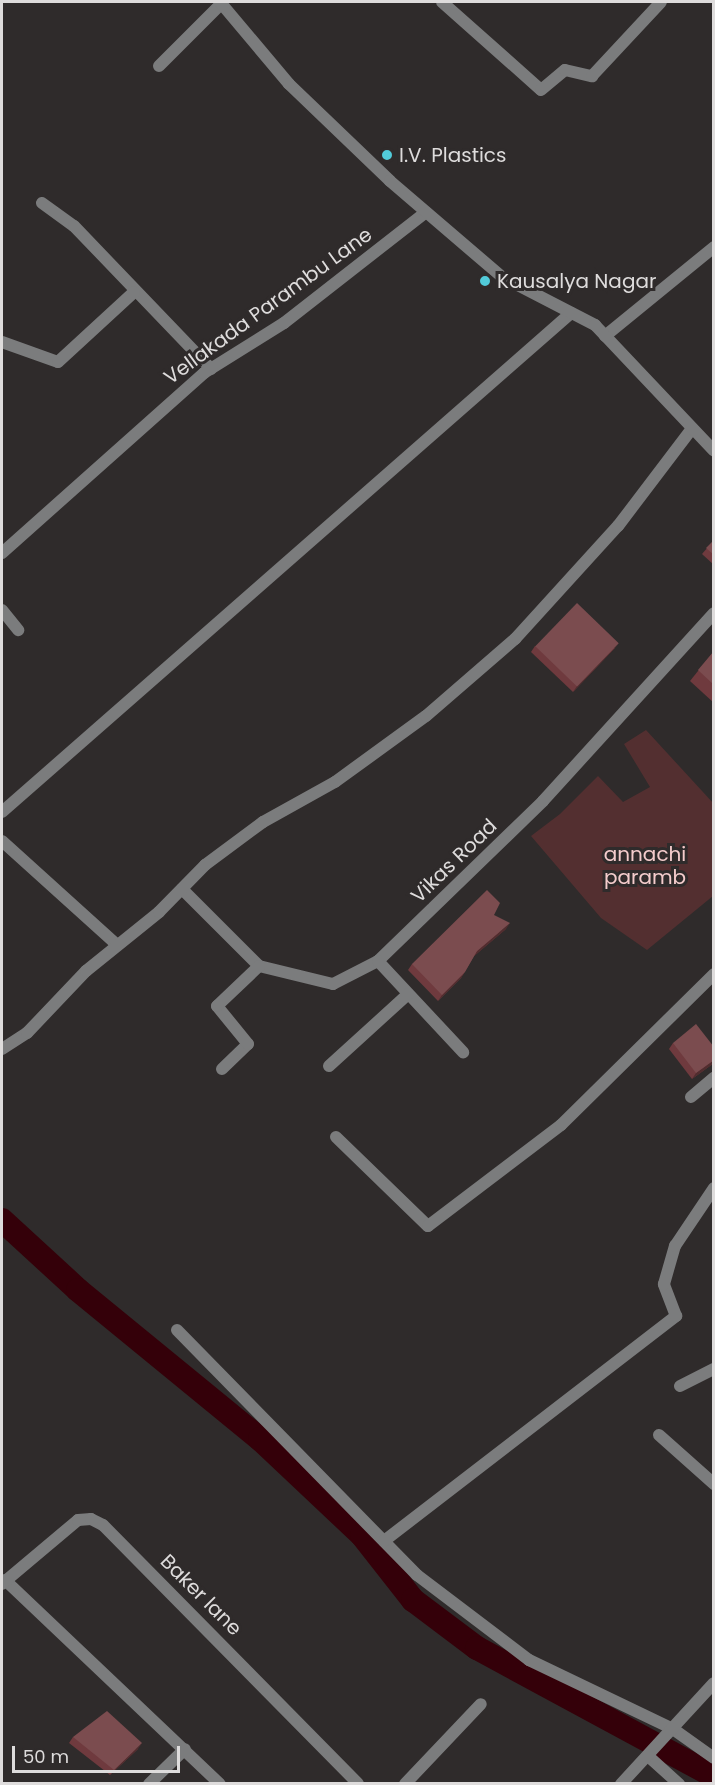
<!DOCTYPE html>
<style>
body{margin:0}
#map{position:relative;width:715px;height:1785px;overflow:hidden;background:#2f2b2b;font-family:Poppins,sans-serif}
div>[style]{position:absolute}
.green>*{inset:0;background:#532f30}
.canal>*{height:24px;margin:-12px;padding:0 12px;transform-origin:12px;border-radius:12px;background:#340009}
.service>*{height:12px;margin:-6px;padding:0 6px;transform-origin:6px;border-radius:6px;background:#7b7c7d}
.minor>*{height:12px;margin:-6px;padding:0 6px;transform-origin:6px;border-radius:6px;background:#7b7c7d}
.tertiary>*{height:12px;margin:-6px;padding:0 6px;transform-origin:6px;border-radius:6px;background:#7b7c7d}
.wall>*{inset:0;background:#6f3a3e}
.shaded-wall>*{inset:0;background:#512d2f}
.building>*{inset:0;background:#7b4c4f;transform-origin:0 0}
.dots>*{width:16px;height:16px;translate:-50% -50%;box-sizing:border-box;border:3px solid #2f2b2b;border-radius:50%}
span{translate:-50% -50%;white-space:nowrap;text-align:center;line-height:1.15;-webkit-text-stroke:6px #2f2b2b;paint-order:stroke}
.poi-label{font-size:20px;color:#dedcdc}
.left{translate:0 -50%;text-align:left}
.street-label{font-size:20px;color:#dedcdc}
.park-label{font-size:20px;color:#f4cccc}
.frame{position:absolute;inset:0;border:3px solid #dedcdc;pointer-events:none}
.scale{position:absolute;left:12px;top:1746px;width:168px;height:27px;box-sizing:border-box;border:3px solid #dedcdc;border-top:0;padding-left:8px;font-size:18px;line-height:21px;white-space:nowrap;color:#dedcdc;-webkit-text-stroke:4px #2f2b2b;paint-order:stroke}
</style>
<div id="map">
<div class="green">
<div style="clip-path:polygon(646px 730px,714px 804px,713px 896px,647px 950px,601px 918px,531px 836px,560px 814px,598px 776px,623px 802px,650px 787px,624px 744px)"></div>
</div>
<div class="canal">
<div style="left:2px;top:1220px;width:103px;rotate:42.6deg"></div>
<div style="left:78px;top:1290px;width:235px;rotate:39.3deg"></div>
<div style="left:260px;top:1439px;width:140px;rotate:43.3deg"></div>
<div style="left:362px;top:1535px;width:83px;rotate:51.9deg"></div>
<div style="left:413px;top:1600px;width:80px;rotate:36.9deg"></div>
<div style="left:477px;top:1648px;width:269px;rotate:28.4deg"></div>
</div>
<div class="service">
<div style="left:659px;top:1435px;width:74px;rotate:41.7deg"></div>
</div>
<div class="minor">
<div style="left:442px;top:2px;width:132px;rotate:41.6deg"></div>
<div style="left:541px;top:90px;width:31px;rotate:-40deg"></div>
<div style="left:565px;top:70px;width:28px;rotate:13deg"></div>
<div style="left:592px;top:76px;width:101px;rotate:-47deg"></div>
<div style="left:159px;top:66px;width:88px;rotate:-45deg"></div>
<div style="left:42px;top:203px;width:39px;rotate:36deg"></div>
<div style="left:74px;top:226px;width:198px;rotate:46.2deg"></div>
<div style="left:605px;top:336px;width:141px;rotate:-39.2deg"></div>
<div style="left:2px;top:342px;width:59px;rotate:19.7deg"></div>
<div style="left:58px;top:362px;width:103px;rotate:-42.6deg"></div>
<div style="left:2px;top:553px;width:271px;rotate:-41.7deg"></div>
<div style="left:204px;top:373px;width:94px;rotate:-32deg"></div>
<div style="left:284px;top:323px;width:180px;rotate:-38deg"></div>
<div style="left:2px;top:610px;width:26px;rotate:51deg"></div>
<div style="left:2px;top:812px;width:757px;rotate:-41.25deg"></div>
<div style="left:2px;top:841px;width:155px;rotate:42.1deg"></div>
<div style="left:182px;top:889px;width:109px;rotate:45deg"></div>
<div style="left:259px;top:966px;width:76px;rotate:13.7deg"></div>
<div style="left:333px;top:984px;width:51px;rotate:-27.1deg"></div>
<div style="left:378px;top:961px;width:230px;rotate:-44.1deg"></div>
<div style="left:543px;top:801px;width:254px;rotate:-47.7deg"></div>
<div style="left:378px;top:961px;width:125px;rotate:47deg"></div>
<div style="left:2px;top:1049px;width:30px;rotate:-33deg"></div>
<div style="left:27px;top:1033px;width:86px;rotate:-46.4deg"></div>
<div style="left:86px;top:971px;width:94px;rotate:-38.9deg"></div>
<div style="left:159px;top:912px;width:66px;rotate:-45.6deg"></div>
<div style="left:205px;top:865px;width:72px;rotate:-36.6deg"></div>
<div style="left:263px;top:822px;width:82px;rotate:-29.1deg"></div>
<div style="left:335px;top:782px;width:112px;rotate:-36deg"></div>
<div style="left:426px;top:716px;width:118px;rotate:-40.9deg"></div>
<div style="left:515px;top:639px;width:153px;rotate:-47.7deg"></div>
<div style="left:618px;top:526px;width:121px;rotate:-52.8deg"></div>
<div style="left:329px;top:1066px;width:107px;rotate:-42.3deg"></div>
<div style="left:222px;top:1069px;width:36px;rotate:-44deg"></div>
<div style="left:248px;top:1044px;width:49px;rotate:-129.2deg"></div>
<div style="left:217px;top:1006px;width:58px;rotate:-43.6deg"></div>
<div style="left:691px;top:1097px;width:30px;rotate:-40deg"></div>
<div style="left:336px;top:1137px;width:128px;rotate:44.1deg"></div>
<div style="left:428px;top:1226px;width:167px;rotate:-37.2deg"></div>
<div style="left:561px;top:1125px;width:215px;rotate:-44.6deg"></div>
<div style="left:177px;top:1330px;width:343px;rotate:45.6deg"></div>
<div style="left:417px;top:1575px;width:141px;rotate:37.2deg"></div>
<div style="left:529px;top:1660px;width:160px;rotate:25.6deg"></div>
<div style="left:673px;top:1729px;width:50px;rotate:35.3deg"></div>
<div style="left:680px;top:1386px;width:38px;rotate:-27deg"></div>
<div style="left:384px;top:1541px;width:369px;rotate:-37.6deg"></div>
<div style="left:676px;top:1316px;width:34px;rotate:-111deg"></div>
<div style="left:664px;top:1284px;width:40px;rotate:-74deg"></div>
<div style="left:675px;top:1246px;width:70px;rotate:-56.1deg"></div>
<div style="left:5px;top:1580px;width:296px;rotate:43.5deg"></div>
<div style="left:2px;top:1584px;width:99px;rotate:-40.1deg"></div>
<div style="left:78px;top:1520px;width:13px;rotate:-4deg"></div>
<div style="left:91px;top:1519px;width:13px;rotate:27deg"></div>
<div style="left:103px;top:1525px;width:363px;rotate:45.4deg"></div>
<div style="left:648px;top:1756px;width:42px;rotate:42.1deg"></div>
<div style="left:149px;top:1784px;width:50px;rotate:-44.2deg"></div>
<div style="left:405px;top:1784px;width:110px;rotate:-46.5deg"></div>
<div style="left:621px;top:1784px;width:137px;rotate:-47.4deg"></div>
</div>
<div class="tertiary">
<div style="left:220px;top:2px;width:107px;rotate:49.9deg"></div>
<div style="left:289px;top:84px;width:140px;rotate:43.8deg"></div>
<div style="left:390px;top:181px;width:148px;rotate:40.6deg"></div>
<div style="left:502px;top:277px;width:105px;rotate:27.3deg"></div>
<div style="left:595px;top:325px;width:173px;rotate:46.6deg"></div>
</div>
<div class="wall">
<div style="clip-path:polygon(714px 540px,714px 565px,702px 554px)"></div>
<div style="clip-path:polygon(535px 646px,615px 648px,573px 692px,531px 652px)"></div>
<div style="clip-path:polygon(714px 651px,714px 703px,690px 681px)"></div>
<div style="clip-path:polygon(506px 929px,474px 956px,461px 978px,438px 1001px,408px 970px,412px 964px)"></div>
<div style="clip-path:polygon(673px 1043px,714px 1047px,714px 1063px,692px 1079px,669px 1049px)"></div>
<div style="clip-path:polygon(73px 1737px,138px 1749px,110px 1775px,69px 1743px)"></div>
</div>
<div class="shaded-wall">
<div style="clip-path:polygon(619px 643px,615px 648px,573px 692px,577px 686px)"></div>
<div style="clip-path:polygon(510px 923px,506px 929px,473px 957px,477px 951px)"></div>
<div style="clip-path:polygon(465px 972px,461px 978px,438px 1001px,442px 995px)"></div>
<div style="clip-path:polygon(714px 1060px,714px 1063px,692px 1079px,696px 1073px)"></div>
<div style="clip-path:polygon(142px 1743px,138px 1749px,110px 1775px,114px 1770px)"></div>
</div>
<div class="building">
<div style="clip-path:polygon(714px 540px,714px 555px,706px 548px)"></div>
<div style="left:577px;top:603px;width:58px;height:60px;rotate:44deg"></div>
<div style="clip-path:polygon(714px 651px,714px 685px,698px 670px)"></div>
<div style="clip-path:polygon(487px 890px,500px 903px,494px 915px,510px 923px,477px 951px,465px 972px,442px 995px,412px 964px)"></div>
<div style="clip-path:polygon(696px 1024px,714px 1047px,714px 1060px,696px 1073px,673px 1043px)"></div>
<div style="clip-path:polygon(107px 1711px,142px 1743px,114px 1770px,73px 1737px)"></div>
</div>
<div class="dots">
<div style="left:387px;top:155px;background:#52cbd9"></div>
<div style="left:485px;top:281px;background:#52cbd9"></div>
</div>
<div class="poi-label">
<span class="left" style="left:399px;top:155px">I.V. Plastics</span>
<span class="left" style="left:497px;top:281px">Kausalya Nagar</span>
</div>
<div class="street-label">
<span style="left:268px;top:306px;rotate:-36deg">Vellakada Parambu Lane</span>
<span style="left:454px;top:861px;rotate:-44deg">Vikas Road</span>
<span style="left:201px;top:1595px;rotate:45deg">Baker lane</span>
</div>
<div class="park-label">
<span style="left:645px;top:866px">annachi<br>paramb</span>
</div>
<div class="frame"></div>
<div class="scale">50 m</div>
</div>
